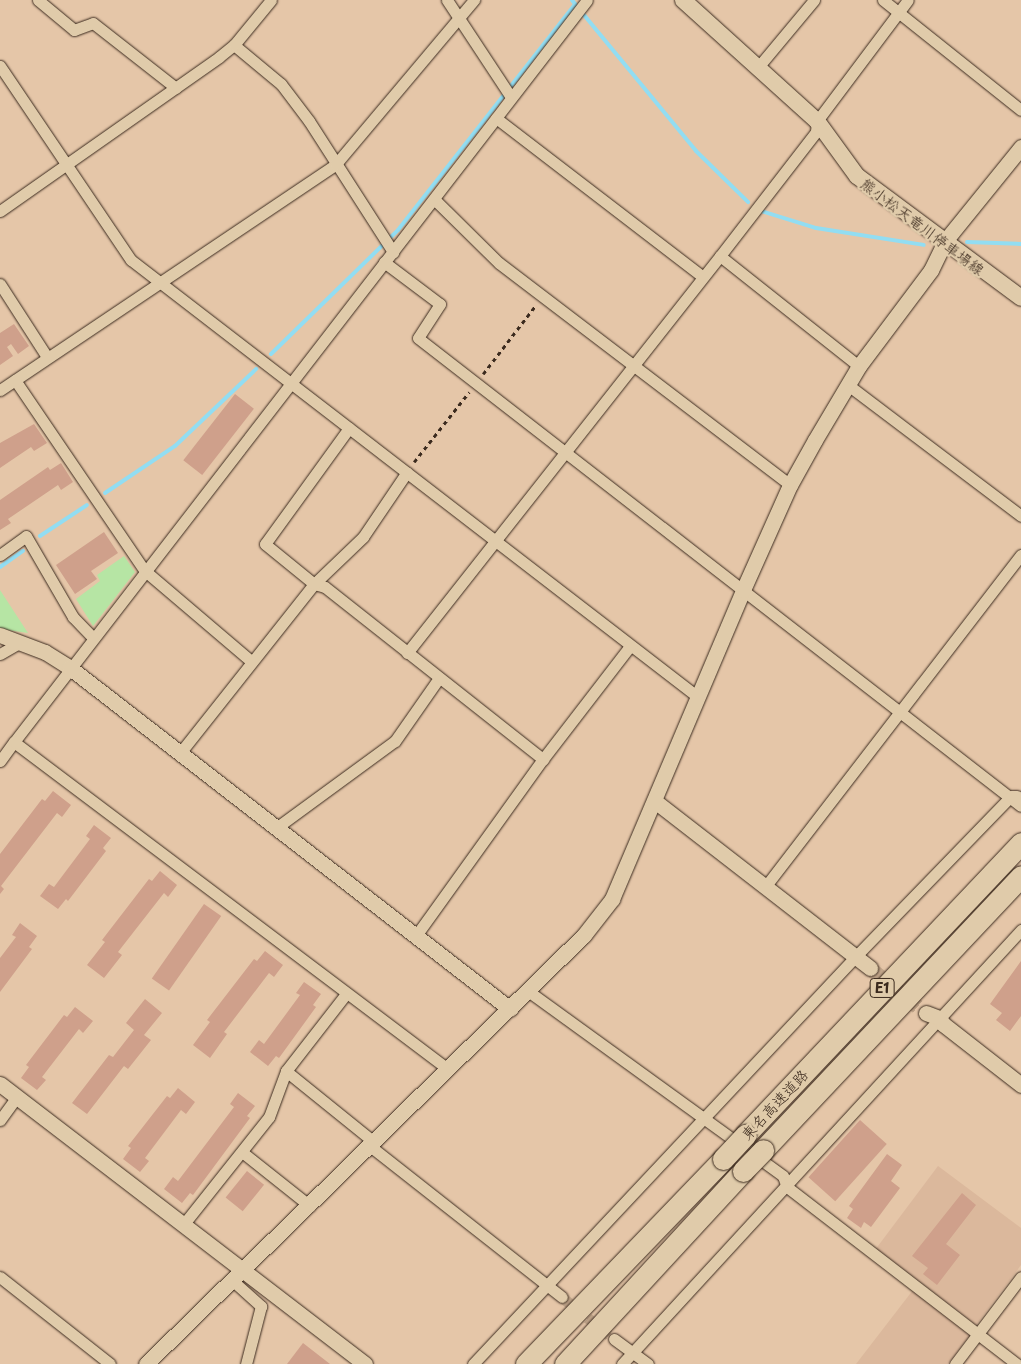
<!DOCTYPE html>
<meta charset="utf-8">
<style>
body{margin:0}
#map{position:relative;width:1021px;height:1364px;overflow:hidden;background:#e5c6a8;font-family:"Playpen Sans","Klee One",sans-serif}
div>[style]{position:absolute}
.built>*{inset:0;background:#dbb89c}
.green>*{inset:0;background:#b6e5a4}
.stream>*{height:4px;margin:-2px;padding:0 2px;transform-origin:2px;border-radius:2px;background:#92ddf2}
.building>*{inset:0;background:#cfa08b;transform-origin:0 0}
.minor-tunnel>*{height:11px;margin-top:-5.5px;transform-origin:0;background:repeating-linear-gradient(90deg,#c3a78c 0 11px,transparent 0 16.5px)}
.tertiary-tunnel>*{height:15px;margin-top:-7.5px;transform-origin:0;background:repeating-linear-gradient(90deg,#c3a78c 0 15px,transparent 0 23px)}
.path>*{height:2.5px;margin-top:-1.25px;transform-origin:0;background:repeating-linear-gradient(90deg,#3b2a1e 0 4px,transparent 0 8px)}
.roads{filter:drop-shadow(0 0 1px #3b2a1e) drop-shadow(0 0 1px #3b2a1e)}
.minor>*{height:11px;margin:-5.5px;padding:0 5.5px;transform-origin:5.5px;border-radius:5.5px;background:#e0cbaa}
.tertiary>*{height:15px;margin:-7.5px;padding:0 7.5px;transform-origin:7.5px;border-radius:7.5px;background:#e0cbaa}
.secondary>*{height:16px;margin:-8px;padding:0 8px;transform-origin:8px;border-radius:8px;background:#e0cbaa}
.motorway>*{height:21px;margin:-10.5px;padding:0 10.5px;transform-origin:10.5px;border-radius:10.5px;background:#e0cbaa}
.bridges{filter:drop-shadow(0 0 1px #3b2a1e) drop-shadow(0 0 1px #3b2a1e)}
.motorway-bridge>*{height:21px;margin:-10.5px;padding:0 10.5px;transform-origin:10.5px;border-radius:10.5px;background:#e0cbaa}
span{translate:-50% -50%;white-space:nowrap;text-align:center;line-height:1.15;-webkit-text-stroke:5px #e0cbaa;paint-order:stroke}
.shield-label span{padding:1px 4px;background:#e0cbaa;border:1px solid;border-radius:4px;-webkit-text-stroke-width:0}
.shield-label{font-size:14px;color:#3b2a1e;font-weight:700}
.street-label{font-size:15px;color:#3b2a1e}
</style>
<div id="map">
<div class="built">
<div style="clip-path:polygon(938px 1166px,1021px 1228px,1021px 1265px,976px 1325px,875px 1250px)"></div>
<div style="clip-path:polygon(913px 1290px,971px 1334px,948px 1364px,856px 1364px)"></div>
</div>
<div class="green">
<div style="clip-path:polygon(124px 556px,135px 572px,93px 626px,76px 599px,100px 581px,97px 575px)"></div>
<div style="clip-path:polygon(0 590px,28px 633px,0 629px)"></div>
</div>
<div class="stream">
<div style="left:584px;top:15px;width:176px;rotate:50.5deg"></div>
<div style="left:696px;top:151px;width:73px;rotate:44.4deg"></div>
<div style="left:758px;top:210px;width:61px;rotate:17.2deg"></div>
<div style="left:816px;top:228px;width:109px;rotate:8.9deg"></div>
<div style="left:967px;top:242px;width:54px;rotate:2.1deg"></div>
<div style="left:271px;top:354px;width:177px;rotate:-44.3deg"></div>
<div style="left:398px;top:230px;width:287px;rotate:-51.9deg"></div>
<div style="left:575px;top:4px;width:5px;rotate:-127deg"></div>
<div style="left:105px;top:493px;width:84px;rotate:-33.9deg"></div>
<div style="left:175px;top:446px;width:112px;rotate:-43.5deg"></div>
<div style="left:40px;top:536px;width:56px;rotate:-33.4deg"></div>
<div style="left:0;top:567px;width:28px;rotate:-35deg"></div>
</div>
<div class="building">
<div style="clip-path:polygon(14px 324px,29px 346px,18px 354px,11px 344px,7px 347px,13px 356px,0 365px,0 333px)"></div>
<div style="left:235px;top:394px;width:24px;height:84px;rotate:38deg"></div>
<div style="clip-path:polygon(34px 424px,47px 443px,34px 451px,31px 447px,0 468px,0 443px)"></div>
<div style="clip-path:polygon(61px 463px,73px 482px,61px 490px,58px 485px,8px 519px,11px 523px,0 530px,0 500px,48px 467px,50px 470px)"></div>
<div style="clip-path:polygon(104px 532px,118px 553px,91px 571px,97px 579px,75px 594px,56px 565px)"></div>
<div style="clip-path:polygon(53px 791px,71px 805px,62px 817px,57px 813px,1px 886px,4px 889px,0 894px,0 854px,42px 799px,45px 801px)"></div>
<div style="clip-path:polygon(94px 825px,111px 838px,103px 848px,106px 851px,68px 901px,66px 899px,58px 909px,40px 896px,49px 884px,54px 887px,90px 839px,86px 836px)"></div>
<div style="clip-path:polygon(160px 871px,177px 885px,168px 897px,164px 893px,118px 952px,122px 955px,104px 978px,87px 965px,105px 942px,102px 940px,149px 879px,152px 881px)"></div>
<div style="left:204px;top:904px;width:21px;height:91px;rotate:35deg"></div>
<div style="clip-path:polygon(20px 923px,37px 936px,29px 947px,32px 949px,0 992px,0 958px,16px 937px,12px 935px)"></div>
<div style="clip-path:polygon(265px 951px,283px 965px,274px 977px,269px 973px,224px 1032px,227px 1034px,210px 1058px,193px 1045px,210px 1022px,207px 1020px,254px 959px,257px 961px)"></div>
<div style="clip-path:polygon(1021px 961px,1021px 1016px,1010px 1031px,996px 1020px,1002px 1013px,990px 1004px)"></div>
<div style="clip-path:polygon(304px 982px,321px 994px,313px 1005px,316px 1007px,279px 1058px,276px 1056px,268px 1066px,250px 1052px,259px 1040px,264px 1044px,300px 995px,296px 993px)"></div>
<div style="clip-path:polygon(145px 999px,162px 1013px,144px 1035px,151px 1040px,128px 1069px,124px 1066px,87px 1114px,72px 1103px,109px 1055px,113px 1057px,134px 1030px,126px 1023px)"></div>
<div style="clip-path:polygon(75px 1007px,93px 1021px,83px 1033px,79px 1029px,42px 1077px,46px 1080px,37px 1090px,21px 1078px,29px 1067px,26px 1065px,64px 1015px,67px 1017px)"></div>
<div style="clip-path:polygon(178px 1088px,195px 1102px,186px 1114px,181px 1110px,145px 1158px,149px 1161px,140px 1172px,123px 1159px,131px 1148px,128px 1146px,167px 1096px,170px 1098px)"></div>
<div style="clip-path:polygon(238px 1093px,255px 1106px,247px 1116px,250px 1118px,193px 1195px,190px 1193px,182px 1203px,164px 1189px,173px 1177px,178px 1181px,234px 1107px,230px 1104px)"></div>
<div style="left:860px;top:1120px;width:36px;height:77px;rotate:42deg"></div>
<div style="clip-path:polygon(887px 1154px,902px 1165px,891px 1181px,900px 1188px,871px 1227px,864px 1222px,861px 1228px,847px 1218px,853px 1209px,849px 1206px)"></div>
<div style="left:247px;top:1171px;width:22px;height:34px;rotate:39deg"></div>
<div style="clip-path:polygon(962px 1193px,976px 1205px,946px 1244px,960px 1255px,937px 1285px,923px 1274px,928px 1268px,912px 1256px)"></div>
<div style="clip-path:polygon(303px 1343px,330px 1364px,287px 1364px)"></div>
</div>
<div class="minor-tunnel">
<div style="left:562px;top:1297px;width:67px;rotate:38.9deg"></div>
</div>
<div class="tertiary-tunnel">
<div style="left:870px;top:968px;width:72px;rotate:38.8deg"></div>
</div>
<div class="path">
<div style="left:483px;top:374px;width:87px;rotate:-52.5deg"></div>
<div style="left:414px;top:462px;width:89px;rotate:-51.8deg"></div>
</div>
<div class="roads">
<div class="minor">
<div style="left:38px;top:0;width:47px;rotate:39.8deg"></div>
<div style="left:74px;top:30px;width:20px;rotate:-20deg"></div>
<div style="left:93px;top:23px;width:105px;rotate:38.1deg"></div>
<div style="left:447px;top:0;width:116px;rotate:56.6deg"></div>
<div style="left:883px;top:0;width:176px;rotate:38.6deg"></div>
<div style="left:234px;top:45px;width:61px;rotate:39.7deg"></div>
<div style="left:281px;top:84px;width:46px;rotate:52.9deg"></div>
<div style="left:309px;top:121px;width:156px;rotate:57.3deg"></div>
<div style="left:0;top:66px;width:234px;rotate:56deg"></div>
<div style="left:131px;top:260px;width:716px;rotate:37.62deg"></div>
<div style="left:759px;top:66px;width:86px;rotate:-50.2deg"></div>
<div style="left:496px;top:118px;width:260px;rotate:37.5deg"></div>
<div style="left:434px;top:199px;width:91px;rotate:44.6deg"></div>
<div style="left:499px;top:263px;width:366px;rotate:37.3deg"></div>
<div style="left:0;top:211px;width:268px;rotate:-35.1deg"></div>
<div style="left:219px;top:57px;width:19px;rotate:-39deg"></div>
<div style="left:234px;top:45px;width:58px;rotate:-50.6deg"></div>
<div style="left:720px;top:256px;width:177px;rotate:38.4deg"></div>
<div style="left:384px;top:262px;width:70px;rotate:36.9deg"></div>
<div style="left:440px;top:304px;width:40px;rotate:122.9deg"></div>
<div style="left:418px;top:338px;width:763px;rotate:37.82deg"></div>
<div style="left:0;top:284px;width:87px;rotate:57.2deg"></div>
<div style="left:15px;top:380px;width:230px;rotate:55.8deg"></div>
<div style="left:144px;top:570px;width:140px;rotate:40.4deg"></div>
<div style="left:848px;top:385px;width:217px;rotate:37.1deg"></div>
<div style="left:0;top:390px;width:404px;rotate:-33.9deg"></div>
<div style="left:335px;top:165px;width:216px;rotate:-49.9deg"></div>
<div style="left:349px;top:428px;width:143px;rotate:125.9deg"></div>
<div style="left:265px;top:544px;width:63px;rotate:39.2deg"></div>
<div style="left:314px;top:584px;width:11px;rotate:15deg"></div>
<div style="left:325px;top:587px;width:278px;rotate:38.3deg"></div>
<div style="left:0;top:555px;width:32px;rotate:-36deg"></div>
<div style="left:26px;top:536px;width:94px;rotate:59.9deg"></div>
<div style="left:73px;top:617px;width:29px;rotate:46deg"></div>
<div style="left:407px;top:653px;width:506px;rotate:-51.75deg"></div>
<div style="left:720px;top:256px;width:157px;rotate:-52.3deg"></div>
<div style="left:816px;top:132px;width:11px;rotate:-85deg"></div>
<div style="left:817px;top:121px;width:151px;rotate:-53.1deg"></div>
<div style="left:0;top:654px;width:24px;rotate:-30deg"></div>
<div style="left:14px;top:742px;width:937px;rotate:-52.32deg"></div>
<div style="left:180px;top:753px;width:216px;rotate:-51.6deg"></div>
<div style="left:314px;top:584px;width:68px;rotate:-43.8deg"></div>
<div style="left:363px;top:537px;width:78px;rotate:-55.9deg"></div>
<div style="left:0;top:761px;width:24px;rotate:-54deg"></div>
<div style="left:14px;top:742px;width:543px;rotate:37deg"></div>
<div style="left:276px;top:828px;width:147px;rotate:-36.2deg"></div>
<div style="left:395px;top:741px;width:77px;rotate:-55.1deg"></div>
<div style="left:765px;top:887px;width:419px;rotate:-52.4deg"></div>
<div style="left:415px;top:937px;width:219px;rotate:-54.3deg"></div>
<div style="left:543px;top:759px;width:143px;rotate:-52.4deg"></div>
<div style="left:528px;top:991px;width:263px;rotate:35.9deg"></div>
<div style="left:286px;top:1071px;width:113px;rotate:38.9deg"></div>
<div style="left:0;top:1120px;width:29px;rotate:-54deg"></div>
<div style="left:370px;top:1146px;width:244px;rotate:38.2deg"></div>
<div style="left:242px;top:1152px;width:87px;rotate:38.5deg"></div>
<div style="left:753px;top:1154px;width:37px;rotate:36deg"></div>
<div style="left:783px;top:1176px;width:12px;rotate:70deg"></div>
<div style="left:787px;top:1187px;width:290px;rotate:37.6deg"></div>
<div style="left:183px;top:1225px;width:138px;rotate:-51.5deg"></div>
<div style="left:269px;top:1117px;width:49px;rotate:-69.7deg"></div>
<div style="left:286px;top:1071px;width:98px;rotate:-52.1deg"></div>
<div style="left:0;top:1277px;width:140px;rotate:38.3deg"></div>
<div style="left:233px;top:1281px;width:38px;rotate:42deg"></div>
<div style="left:261px;top:1306px;width:60px;rotate:104.5deg"></div>
<div style="left:614px;top:1339px;width:42px;rotate:36.3deg"></div>
<div style="left:473px;top:1364px;width:561px;rotate:-46.81deg"></div>
<div style="left:857px;top:955px;width:221px;rotate:-45.9deg"></div>
<div style="left:1011px;top:796px;width:6px"></div>
<div style="left:622px;top:1364px;width:590px;rotate:-47.41deg"></div>
<div style="left:955px;top:1364px;width:109px;rotate:-52.8deg"></div>
</div>
<div class="tertiary">
<div style="left:0;top:635px;width:48px;rotate:20.7deg"></div>
<div style="left:45px;top:652px;width:28px;rotate:32deg"></div>
<div style="left:69px;top:667px;width:558px;rotate:37.79deg"></div>
<div style="left:656px;top:802px;width:271px;rotate:37.8deg"></div>
<div style="left:926px;top:1013px;width:14px;rotate:21deg"></div>
<div style="left:939px;top:1018px;width:7px;rotate:56deg"></div>
<div style="left:943px;top:1024px;width:99px;rotate:38deg"></div>
<div style="left:0;top:1084px;width:460px;rotate:37.5deg"></div>
<div style="left:146px;top:1364px;width:613px;rotate:-44.41deg"></div>
<div style="left:584px;top:935px;width:46px;rotate:-52.1deg"></div>
<div style="left:612px;top:899px;width:336px;rotate:-67deg"></div>
<div style="left:743px;top:590px;width:115px;rotate:-65.9deg"></div>
<div style="left:790px;top:485px;width:51px;rotate:-60.9deg"></div>
<div style="left:815px;top:440px;width:86px;rotate:-59.3deg"></div>
<div style="left:859px;top:366px;width:120px;rotate:-53.1deg"></div>
<div style="left:931px;top:270px;width:32px;rotate:-64deg"></div>
<div style="left:945px;top:241px;width:121px;rotate:-51deg"></div>
</div>
<div class="secondary">
<div style="left:683px;top:0;width:181px;rotate:42.1deg"></div>
<div style="left:817px;top:121px;width:68px;rotate:54deg"></div>
<div style="left:857px;top:176px;width:204px;rotate:36.6deg"></div>
</div>
<div class="motorway">
<div style="left:745px;top:1135px;width:402px;rotate:-46.6deg"></div>
<div style="left:763px;top:1150px;width:376px;rotate:-46.7deg"></div>
<div style="left:526px;top:1364px;width:284px;rotate:-46.1deg"></div>
<div style="left:565px;top:1364px;width:263px;rotate:-47.3deg"></div>
</div>
</div>
<div class="bridges">
<div class="motorway-bridge">
<div style="left:723px;top:1159px;width:33px;rotate:-47deg"></div>
<div style="left:743px;top:1171px;width:29px;rotate:-46deg"></div>
</div>
</div>
<div class="shield-label">
<span style="left:882px;top:988px">E1</span>
</div>
<div class="street-label">
<span style="left:923px;top:226px;rotate:37deg">熊小松天竜川停車場線</span>
<span style="left:774px;top:1104px;rotate:-47deg">東名高速道路</span>
</div>
</div>
